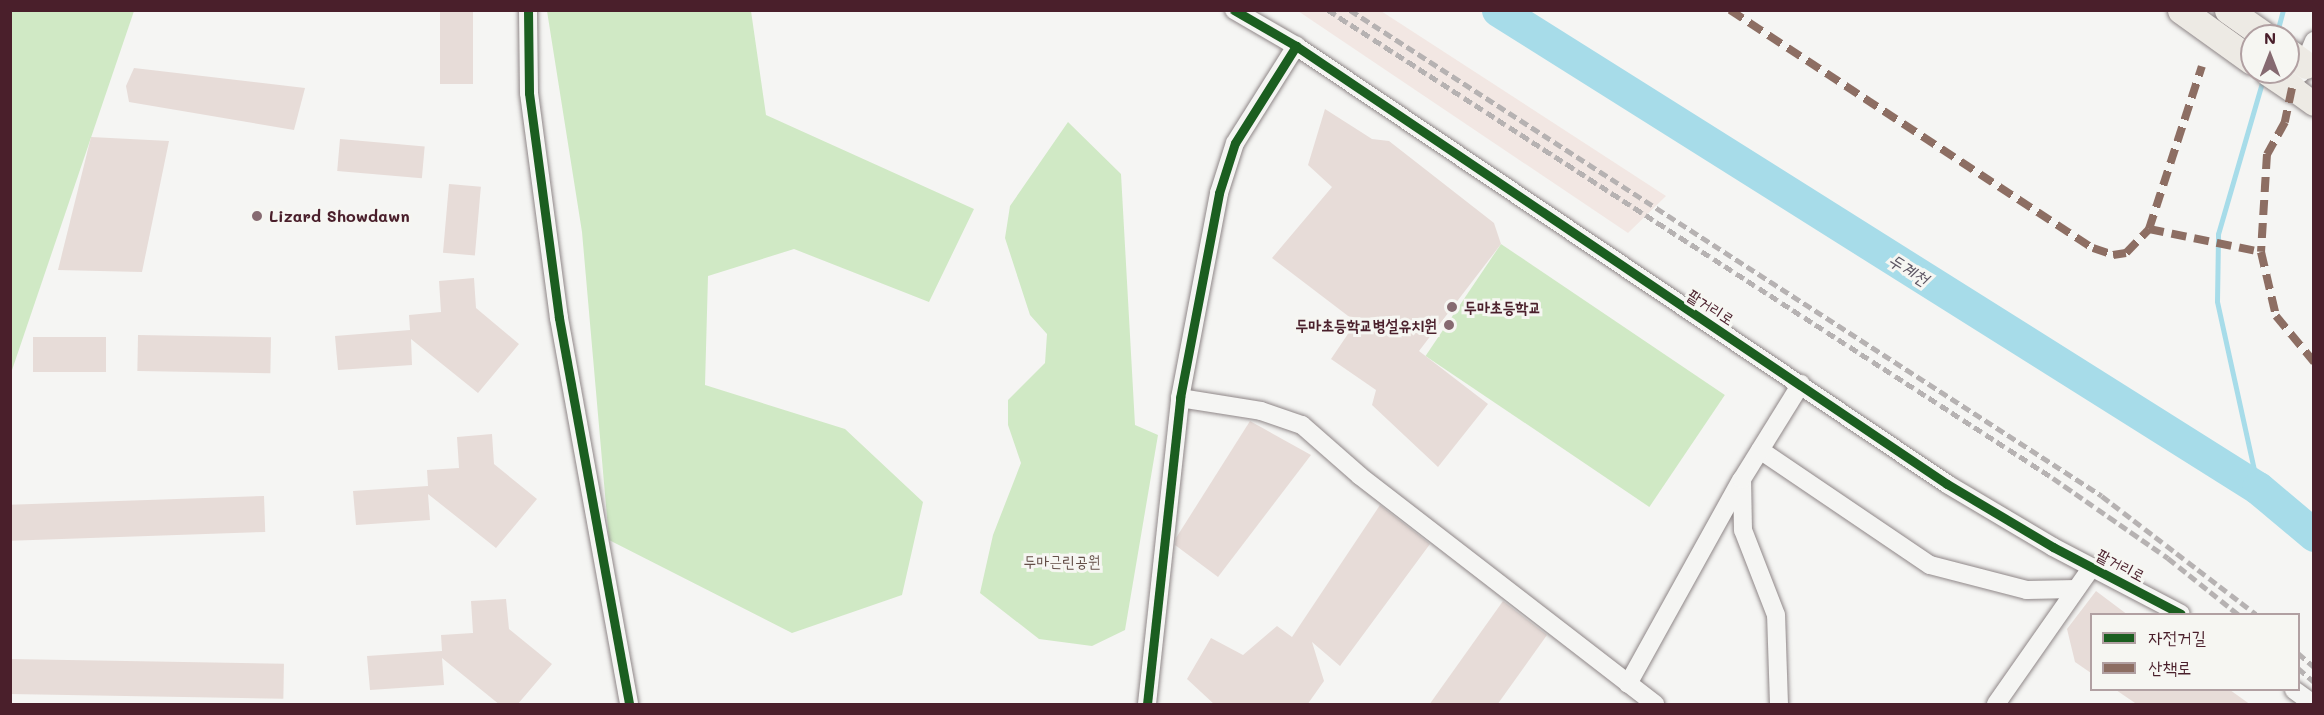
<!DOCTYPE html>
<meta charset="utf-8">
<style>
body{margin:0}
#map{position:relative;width:2324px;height:715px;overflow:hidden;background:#f5f5f3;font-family:Mali,"Poor Story",sans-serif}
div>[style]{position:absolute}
.built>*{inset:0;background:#f2e7e3}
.green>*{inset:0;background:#d0e9c5;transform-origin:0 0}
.stream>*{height:5px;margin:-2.5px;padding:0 2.5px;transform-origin:2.5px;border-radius:2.5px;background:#a7dce9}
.river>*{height:33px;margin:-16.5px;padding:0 16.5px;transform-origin:16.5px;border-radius:16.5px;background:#a7dce9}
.building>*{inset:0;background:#e7dcd8;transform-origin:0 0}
.roads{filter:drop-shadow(0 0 2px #8f8788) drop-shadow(0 0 2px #8f8788)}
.minor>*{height:18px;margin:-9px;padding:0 9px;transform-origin:9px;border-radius:9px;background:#f5f5f3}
.major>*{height:24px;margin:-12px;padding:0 12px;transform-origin:12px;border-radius:12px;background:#edeae4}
.highway>*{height:27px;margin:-13.5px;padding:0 13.5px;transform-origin:13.5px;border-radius:13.5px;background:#edeae4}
.rail>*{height:4.5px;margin-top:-2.25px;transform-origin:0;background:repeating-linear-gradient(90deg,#b6b2b2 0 9px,transparent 0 13.5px)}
.quiet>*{height:8px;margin-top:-4px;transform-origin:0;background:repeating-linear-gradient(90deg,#8d6e63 0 15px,transparent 0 23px)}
.cycleway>*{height:9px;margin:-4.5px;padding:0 4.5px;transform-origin:4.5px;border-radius:4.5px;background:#1b5e20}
.dots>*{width:16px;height:16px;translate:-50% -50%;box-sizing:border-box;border:3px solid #f6f6f2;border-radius:50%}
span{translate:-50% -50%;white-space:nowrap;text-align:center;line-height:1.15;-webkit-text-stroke:6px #f6f6f2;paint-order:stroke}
.poi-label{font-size:16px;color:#4a1f2b;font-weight:700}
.left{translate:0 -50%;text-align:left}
.right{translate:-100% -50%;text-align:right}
.street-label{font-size:16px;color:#4a1f2b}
.park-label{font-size:16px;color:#644f48}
.water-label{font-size:18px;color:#5c5563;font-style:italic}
.frame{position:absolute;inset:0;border:12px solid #4a1f2b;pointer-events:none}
.legend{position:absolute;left:2090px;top:613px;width:210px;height:78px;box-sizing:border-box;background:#f6f6f2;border:2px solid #b1a0a2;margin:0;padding:8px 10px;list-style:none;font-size:18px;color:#4a1f2b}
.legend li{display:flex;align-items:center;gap:12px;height:30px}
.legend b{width:30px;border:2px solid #b1a0a2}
.north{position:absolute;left:2240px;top:24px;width:60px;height:60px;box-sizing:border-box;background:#f6f6f2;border:2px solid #b1a0a2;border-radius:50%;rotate:0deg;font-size:16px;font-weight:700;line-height:24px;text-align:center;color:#4a1f2b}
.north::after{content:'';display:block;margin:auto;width:21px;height:27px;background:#866a71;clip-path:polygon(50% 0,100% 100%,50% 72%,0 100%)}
</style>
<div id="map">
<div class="built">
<div style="clip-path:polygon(1298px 11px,1381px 11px,1666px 196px,1628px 233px)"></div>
</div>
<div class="green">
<div style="clip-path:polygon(11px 10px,134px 11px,11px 373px,10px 11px)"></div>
<div style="clip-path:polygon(547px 11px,751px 11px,766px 115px,974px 209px,929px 302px,794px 249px,708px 276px,705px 385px,845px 429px,923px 502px,902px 595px,792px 633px,609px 540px,582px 232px)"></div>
<div style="clip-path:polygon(1068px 122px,1121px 174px,1135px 425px,1158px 435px,1125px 630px,1092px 646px,1039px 639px,980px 593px,993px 535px,1021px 463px,1008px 425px,1008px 400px,1045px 363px,1047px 334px,1030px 315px,1005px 238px,1010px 206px)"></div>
<div style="left:1501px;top:244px;width:270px;height:135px;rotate:34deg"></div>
</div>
<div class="stream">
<div style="left:2276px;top:36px;width:27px;rotate:-75deg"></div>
<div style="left:2258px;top:488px;width:191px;rotate:-102.4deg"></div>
<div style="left:2217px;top:301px;width:67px;rotate:-89.1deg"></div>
<div style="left:2218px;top:234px;width:161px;rotate:-73.8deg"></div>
</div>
<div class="river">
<div style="left:1498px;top:10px;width:898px;rotate:32.17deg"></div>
<div style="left:2258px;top:488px;width:73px;rotate:40deg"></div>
</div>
<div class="building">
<div style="left:440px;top:10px;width:33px;height:74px"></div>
<div style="clip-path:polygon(134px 68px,305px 88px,294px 130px,129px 102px,126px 86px)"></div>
<div style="clip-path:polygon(1325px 109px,1372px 139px,1389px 141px,1494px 223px,1501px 244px,1419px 351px,1488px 404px,1438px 467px,1372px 405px,1376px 390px,1331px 359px,1356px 322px,1272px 258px,1332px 187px,1308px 165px)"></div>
<div style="clip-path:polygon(91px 137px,169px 141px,142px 272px,58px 270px)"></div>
<div style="left:340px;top:139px;width:85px;height:32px;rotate:5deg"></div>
<div style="left:449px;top:184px;width:32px;height:69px;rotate:5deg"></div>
<div style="clip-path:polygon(474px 278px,476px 308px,519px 344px,478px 393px,411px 339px,412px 365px,338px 370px,335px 336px,410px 330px,409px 315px,441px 312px,439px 281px)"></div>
<div style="left:138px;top:335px;width:133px;height:36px;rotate:1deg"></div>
<div style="left:106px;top:337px;width:35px;height:73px;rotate:90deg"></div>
<div style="clip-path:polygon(1250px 421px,1311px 455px,1218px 577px,1175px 545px,1176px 538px)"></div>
<div style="clip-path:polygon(492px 434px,494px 464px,537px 499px,496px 548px,428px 494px,430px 520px,356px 525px,353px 491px,428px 486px,427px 470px,459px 468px,457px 437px)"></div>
<div style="left:264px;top:496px;width:36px;height:254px;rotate:88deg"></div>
<div style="clip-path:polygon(1380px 505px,1430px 544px,1340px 666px,1312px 642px,1324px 681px,1307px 705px,1215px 705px,1187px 679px,1211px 638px,1243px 655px,1277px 626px,1292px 637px)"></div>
<div style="clip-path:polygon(2096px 591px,2128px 615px,2091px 615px,2091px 673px,2075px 662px,2067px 629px)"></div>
<div style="clip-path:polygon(506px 599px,509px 629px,552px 664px,517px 705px,500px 705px,442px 658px,444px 685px,370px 690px,367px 656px,442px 651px,441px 635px,473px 633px,471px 601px)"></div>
<div style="clip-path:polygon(1503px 601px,1547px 635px,1497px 705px,1429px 705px)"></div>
<div style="left:10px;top:659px;width:274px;height:35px;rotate:1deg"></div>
<div style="clip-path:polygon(2116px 690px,2230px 690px,2251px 705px,2138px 705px)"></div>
</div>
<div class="roads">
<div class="minor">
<div style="left:528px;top:10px;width:83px;rotate:89.3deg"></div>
<div style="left:529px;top:93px;width:227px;rotate:82.4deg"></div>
<div style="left:559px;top:318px;width:392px;rotate:79.7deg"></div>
<div style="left:1234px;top:10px;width:72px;rotate:30.1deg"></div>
<div style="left:1296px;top:46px;width:785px;rotate:33.93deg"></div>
<div style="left:1947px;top:484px;width:123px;rotate:30.7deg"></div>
<div style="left:2053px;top:547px;width:144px;rotate:27.6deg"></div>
<div style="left:2300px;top:74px;width:36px;rotate:-67deg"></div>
<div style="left:1180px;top:398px;width:82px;rotate:9.1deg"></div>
<div style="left:1261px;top:411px;width:43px;rotate:18.9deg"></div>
<div style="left:1302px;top:425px;width:77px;rotate:41.3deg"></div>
<div style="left:1360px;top:476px;width:373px;rotate:37.7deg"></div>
<div style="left:1760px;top:450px;width:205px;rotate:34.1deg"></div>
<div style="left:1930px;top:565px;width:100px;rotate:14.5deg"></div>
<div style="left:2027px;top:590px;width:49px;rotate:-1.2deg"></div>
<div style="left:1628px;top:684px;width:233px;rotate:-61deg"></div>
<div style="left:2294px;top:690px;width:24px;rotate:36deg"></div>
<div style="left:1147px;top:704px;width:308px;rotate:-83.8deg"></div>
<div style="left:1180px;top:398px;width:209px;rotate:-79.2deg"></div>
<div style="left:1219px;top:193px;width:52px;rotate:-72.3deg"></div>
<div style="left:1235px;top:143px;width:115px;rotate:-57.8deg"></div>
<div style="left:1779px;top:704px;width:89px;rotate:-91.9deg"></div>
<div style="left:1776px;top:615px;width:91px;rotate:-111.2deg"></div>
<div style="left:1743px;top:530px;width:51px;rotate:-91.1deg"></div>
<div style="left:1742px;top:479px;width:112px;rotate:-58.2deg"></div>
<div style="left:1996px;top:704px;width:167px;rotate:-55deg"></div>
</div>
<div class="major">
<div style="left:2292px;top:88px;width:27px;rotate:36deg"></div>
</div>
<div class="highway">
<div style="left:2181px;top:10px;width:87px;rotate:35.7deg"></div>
<div style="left:2228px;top:10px;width:45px;rotate:35.1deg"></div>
<div style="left:2288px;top:52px;width:22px;rotate:36deg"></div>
<div style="left:2268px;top:72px;width:29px;rotate:34deg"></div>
</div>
</div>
<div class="rail">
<div style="left:1328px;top:10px;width:863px;rotate:32.84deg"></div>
<div style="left:2053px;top:478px;width:140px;rotate:34.8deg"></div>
<div style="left:2168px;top:558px;width:90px;rotate:38.7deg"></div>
<div style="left:1350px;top:10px;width:895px;rotate:32.87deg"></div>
<div style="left:2102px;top:496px;width:194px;rotate:37.5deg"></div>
<div style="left:2298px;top:653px;width:21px;rotate:41deg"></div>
<div style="left:2298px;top:668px;width:21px;rotate:41deg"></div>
</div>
<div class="quiet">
<div style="left:1730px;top:10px;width:434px;rotate:33.3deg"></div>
<div style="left:2093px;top:248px;width:21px;rotate:19deg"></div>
<div style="left:2113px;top:255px;width:13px;rotate:-9deg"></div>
<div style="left:2126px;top:253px;width:33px;rotate:-46deg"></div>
<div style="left:2149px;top:229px;width:171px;rotate:-72deg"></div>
<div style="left:2292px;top:88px;width:35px;rotate:102deg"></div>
<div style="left:2285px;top:122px;width:37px;rotate:119deg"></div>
<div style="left:2267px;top:154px;width:98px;rotate:93.5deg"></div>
<div style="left:2261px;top:252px;width:66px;rotate:76.8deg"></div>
<div style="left:2276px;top:316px;width:60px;rotate:50.4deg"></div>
<div style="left:2149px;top:229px;width:114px;rotate:11.6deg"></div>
</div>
<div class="cycleway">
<div style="left:528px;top:10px;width:83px;rotate:89.3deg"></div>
<div style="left:529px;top:93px;width:227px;rotate:82.4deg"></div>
<div style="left:559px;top:318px;width:392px;rotate:79.7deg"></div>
<div style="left:1234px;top:10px;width:72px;rotate:30.1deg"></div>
<div style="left:1296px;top:46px;width:785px;rotate:33.93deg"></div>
<div style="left:1947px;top:484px;width:123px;rotate:30.7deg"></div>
<div style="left:2053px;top:547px;width:144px;rotate:27.6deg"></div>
<div style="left:1147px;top:704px;width:308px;rotate:-83.8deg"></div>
<div style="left:1180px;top:398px;width:209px;rotate:-79.2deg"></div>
<div style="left:1219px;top:193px;width:52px;rotate:-72.3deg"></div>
<div style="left:1235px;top:143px;width:115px;rotate:-57.8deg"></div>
</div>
<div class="dots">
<div style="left:257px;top:216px;background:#866a71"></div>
<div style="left:1452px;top:307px;background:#866a71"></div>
<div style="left:1449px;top:325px;background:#866a71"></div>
</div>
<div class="poi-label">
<span class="left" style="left:269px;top:216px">Lizard Showdawn</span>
<span class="left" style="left:1464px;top:307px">두마초등학교</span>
<span class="right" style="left:1437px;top:325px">두마초등학교병설유치원</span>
</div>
<div class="street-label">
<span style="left:1711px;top:307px;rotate:33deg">팥거리로</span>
<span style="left:2121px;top:565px;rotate:28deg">팥거리로</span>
</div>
<div class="park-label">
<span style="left:1062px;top:561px">두마근린공원</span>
</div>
<div class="water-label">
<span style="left:1909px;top:269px;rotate:32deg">두계천</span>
</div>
<div class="frame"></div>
<ul class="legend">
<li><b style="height:8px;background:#1b5e20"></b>자전거길</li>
<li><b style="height:8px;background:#8d6e63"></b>산책로</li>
</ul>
<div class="north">N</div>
</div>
